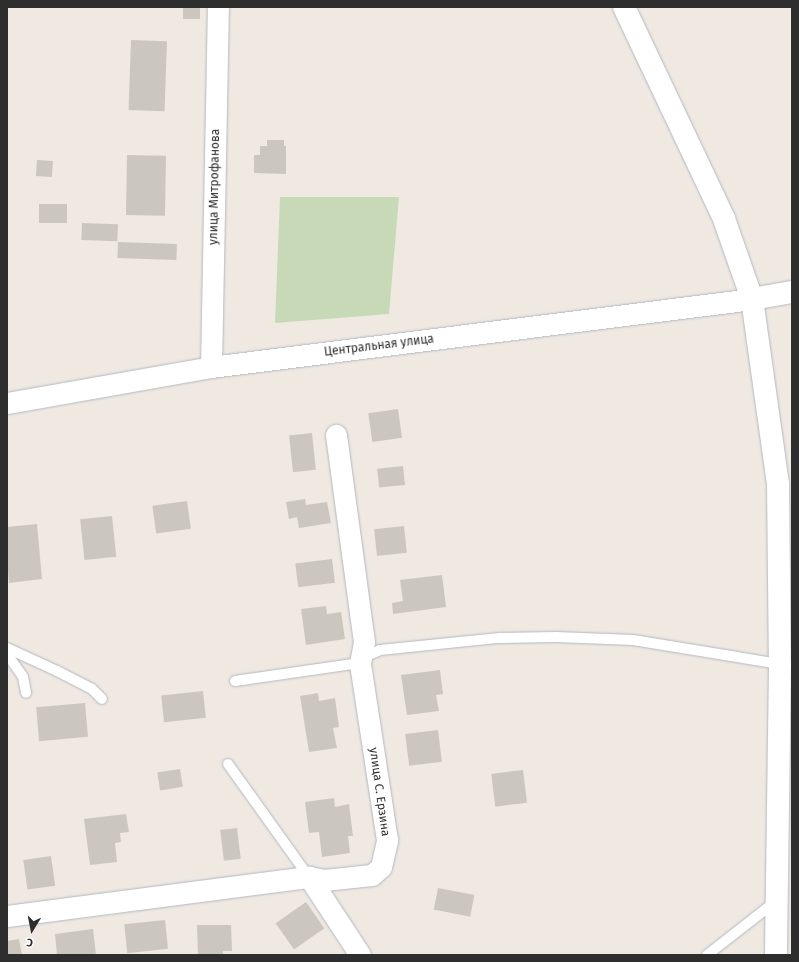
<!DOCTYPE html>
<meta charset="utf-8">
<style>
body{margin:0}
#map{position:relative;width:799px;height:962px;overflow:hidden;background:#efe9e1;font-family:"Fira Sans",sans-serif}
div>[style]{position:absolute}
.cemetery>*{inset:0;background:#c8d9b8}
.building>*{inset:0;background:#cbc7bf;transform-origin:0 0}
.roads{filter:drop-shadow(0 0 1px #b4b7c1) drop-shadow(0 0 1px #b4b7c1)}
.lane>*{height:10px;margin:-5px;padding:0 5px;transform-origin:5px;border-radius:5px;background:#fff}
.street>*{height:21px;margin:-10.5px;padding:0 10.5px;transform-origin:10.5px;border-radius:10.5px;background:#fff}
.secondary>*{height:22px;margin:-11px;padding:0 11px;transform-origin:11px;border-radius:11px;background:#fff}
span{translate:-50% -50%;white-space:nowrap;text-align:center;line-height:1.15;-webkit-text-stroke:4px #fff;paint-order:stroke}
.street-label{font-size:12px;color:#2e2e2e}
.frame{position:absolute;inset:0;border:8px solid #2e2e2e;pointer-events:none}
.north{position:absolute;left:12px;top:910px;width:40px;height:40px;-webkit-text-stroke:3px #fff;paint-order:stroke;rotate:190deg;font-size:11px;font-weight:700;line-height:16px;text-align:center;color:#2e2e2e}
.north::after{content:'';display:block;margin:auto;width:14px;height:18px;background:#2e2e2e;clip-path:polygon(50% 0,100% 100%,50% 72%,0 100%)}
</style>
<div id="map">
<div class="cemetery">
<div style="clip-path:polygon(280px 197px,399px 197px,389px 314px,275px 323px)"></div>
</div>
<div class="building">
<div style="left:183px;top:7px;width:17px;height:12px"></div>
<div style="left:131px;top:40px;width:36px;height:70px;rotate:2deg"></div>
<div style="clip-path:polygon(267px 140px,284px 140px,284px 146px,286px 146px,286px 174px,254px 173px,254px 155px,260px 155px,260px 146px,267px 146px)"></div>
<div style="left:127px;top:155px;width:39px;height:60px;rotate:1deg"></div>
<div style="left:37px;top:160px;width:16px;height:16px;rotate:4deg"></div>
<div style="left:39px;top:204px;width:28px;height:19px"></div>
<div style="left:82px;top:223px;width:36px;height:17px;rotate:2deg"></div>
<div style="left:118px;top:242px;width:59px;height:16px;rotate:2deg"></div>
<div style="left:398px;top:409px;width:29px;height:30px;rotate:82deg"></div>
<div style="left:312px;top:433px;width:37px;height:23px;rotate:84deg"></div>
<div style="left:403px;top:466px;width:19px;height:26px;rotate:84deg"></div>
<div style="clip-path:polygon(305px 499px,306px 505px,327px 502px,331px 523px,299px 528px,297px 517px,289px 519px,286px 502px)"></div>
<div style="left:187px;top:501px;width:28px;height:35px;rotate:82deg"></div>
<div style="left:112px;top:516px;width:41px;height:32px;rotate:84deg"></div>
<div style="clip-path:polygon(37px 524px,42px 579px,9px 583px,7px 559px,7px 527px)"></div>
<div style="left:404px;top:526px;width:27px;height:30px;rotate:84deg"></div>
<div style="left:332px;top:559px;width:24px;height:37px;rotate:83deg"></div>
<div style="clip-path:polygon(442px 575px,446px 607px,393px 614px,392px 603px,403px 601px,400px 580px)"></div>
<div style="clip-path:polygon(326px 606px,327px 614px,341px 612px,345px 639px,306px 645px,301px 609px)"></div>
<div style="clip-path:polygon(440px 670px,443px 694px,436px 695px,439px 711px,407px 715px,401px 675px)"></div>
<div style="left:203px;top:691px;width:27px;height:42px;rotate:84deg"></div>
<div style="clip-path:polygon(318px 693px,319px 701px,335px 698px,339px 727px,333px 728px,337px 748px,309px 752px,300px 696px)"></div>
<div style="left:85px;top:703px;width:34px;height:49px;rotate:85deg"></div>
<div style="left:438px;top:730px;width:32px;height:33px;rotate:83deg"></div>
<div style="left:180px;top:769px;width:18px;height:23px;rotate:81deg"></div>
<div style="left:523px;top:770px;width:33px;height:32px;rotate:83deg"></div>
<div style="clip-path:polygon(334px 798px,335px 807px,349px 804px,353px 836px,348px 836px,350px 853px,322px 857px,319px 832px,309px 833px,305px 802px)"></div>
<div style="clip-path:polygon(126px 814px,129px 832px,120px 833px,121px 842px,115px 843px,117px 862px,90px 865px,84px 819px)"></div>
<div style="left:237px;top:828px;width:31px;height:17px;rotate:83deg"></div>
<div style="left:51px;top:856px;width:30px;height:28px;rotate:82deg"></div>
<div style="left:438px;top:888px;width:37px;height:22px;rotate:11deg"></div>
<div style="left:306px;top:902px;width:32px;height:37px;rotate:55deg"></div>
<div style="left:165px;top:920px;width:29px;height:41px;rotate:84deg"></div>
<div style="clip-path:polygon(197px 925px,231px 925px,232px 951px,223px 951px,223px 955px,198px 955px)"></div>
<div style="clip-path:polygon(93px 929px,96px 955px,57px 955px,55px 934px)"></div>
<div style="clip-path:polygon(19px 939px,22px 955px,7px 955px,7px 941px)"></div>
</div>
<div class="roads">
<div class="lane">
<div style="left:7px;top:648px;width:55px;rotate:24.7deg"></div>
<div style="left:57px;top:671px;width:39px;rotate:27deg"></div>
<div style="left:92px;top:689px;width:14px;rotate:45deg"></div>
<div style="left:7px;top:654px;width:28px;rotate:55deg"></div>
<div style="left:23px;top:677px;width:16px;rotate:79deg"></div>
<div style="left:235px;top:681px;width:126px;rotate:-8.2deg"></div>
<div style="left:360px;top:663px;width:12px;rotate:-42deg"></div>
<div style="left:369px;top:655px;width:12px;rotate:-24deg"></div>
<div style="left:380px;top:650px;width:120px;rotate:-5.8deg"></div>
<div style="left:499px;top:638px;width:57px;rotate:-1deg"></div>
<div style="left:556px;top:637px;width:77px;rotate:2.2deg"></div>
<div style="left:633px;top:640px;width:149px;rotate:9.3deg"></div>
<div style="left:228px;top:764px;width:139px;rotate:54.4deg"></div>
<div style="left:707px;top:955px;width:88px;rotate:-38deg"></div>
</div>
<div class="street">
<div style="left:211px;top:367px;width:360px;rotate:-88.9deg"></div>
<div style="left:7px;top:403px;width:207px;rotate:-10deg"></div>
<div style="left:211px;top:367px;width:545px;rotate:-7.16deg"></div>
<div style="left:309px;top:877px;width:93px;rotate:56.8deg"></div>
<div style="left:7px;top:916px;width:305px;rotate:-7.4deg"></div>
<div style="left:309px;top:877px;width:15px;rotate:11deg"></div>
<div style="left:324px;top:880px;width:48px;rotate:-5.9deg"></div>
<div style="left:372px;top:875px;width:12px;rotate:-42deg"></div>
<div style="left:381px;top:867px;width:28px;rotate:-77deg"></div>
<div style="left:387px;top:840px;width:179px;rotate:-98.7deg"></div>
<div style="left:360px;top:663px;width:21px;rotate:-79deg"></div>
<div style="left:364px;top:642px;width:209px;rotate:-97.7deg"></div>
</div>
<div class="secondary">
<div style="left:624px;top:7px;width:234px;rotate:64.7deg"></div>
<div style="left:724px;top:219px;width:85px;rotate:70.7deg"></div>
<div style="left:752px;top:299px;width:187px;rotate:82deg"></div>
<div style="left:778px;top:484px;width:180px;rotate:89.4deg"></div>
<div style="left:780px;top:664px;width:291px;rotate:90.8deg"></div>
<div style="left:752px;top:299px;width:41px;rotate:-9.9deg"></div>
</div>
</div>
<div class="street-label">
<span style="left:215px;top:187px;rotate:-89deg">улица Митрофанова</span>
<span style="left:379px;top:346px;rotate:-7deg">Центральная улица</span>
<span style="left:379px;top:792px;rotate:82deg">улица С. Ерзина</span>
</div>
<div class="frame"></div>
<div class="north">С</div>
</div>
